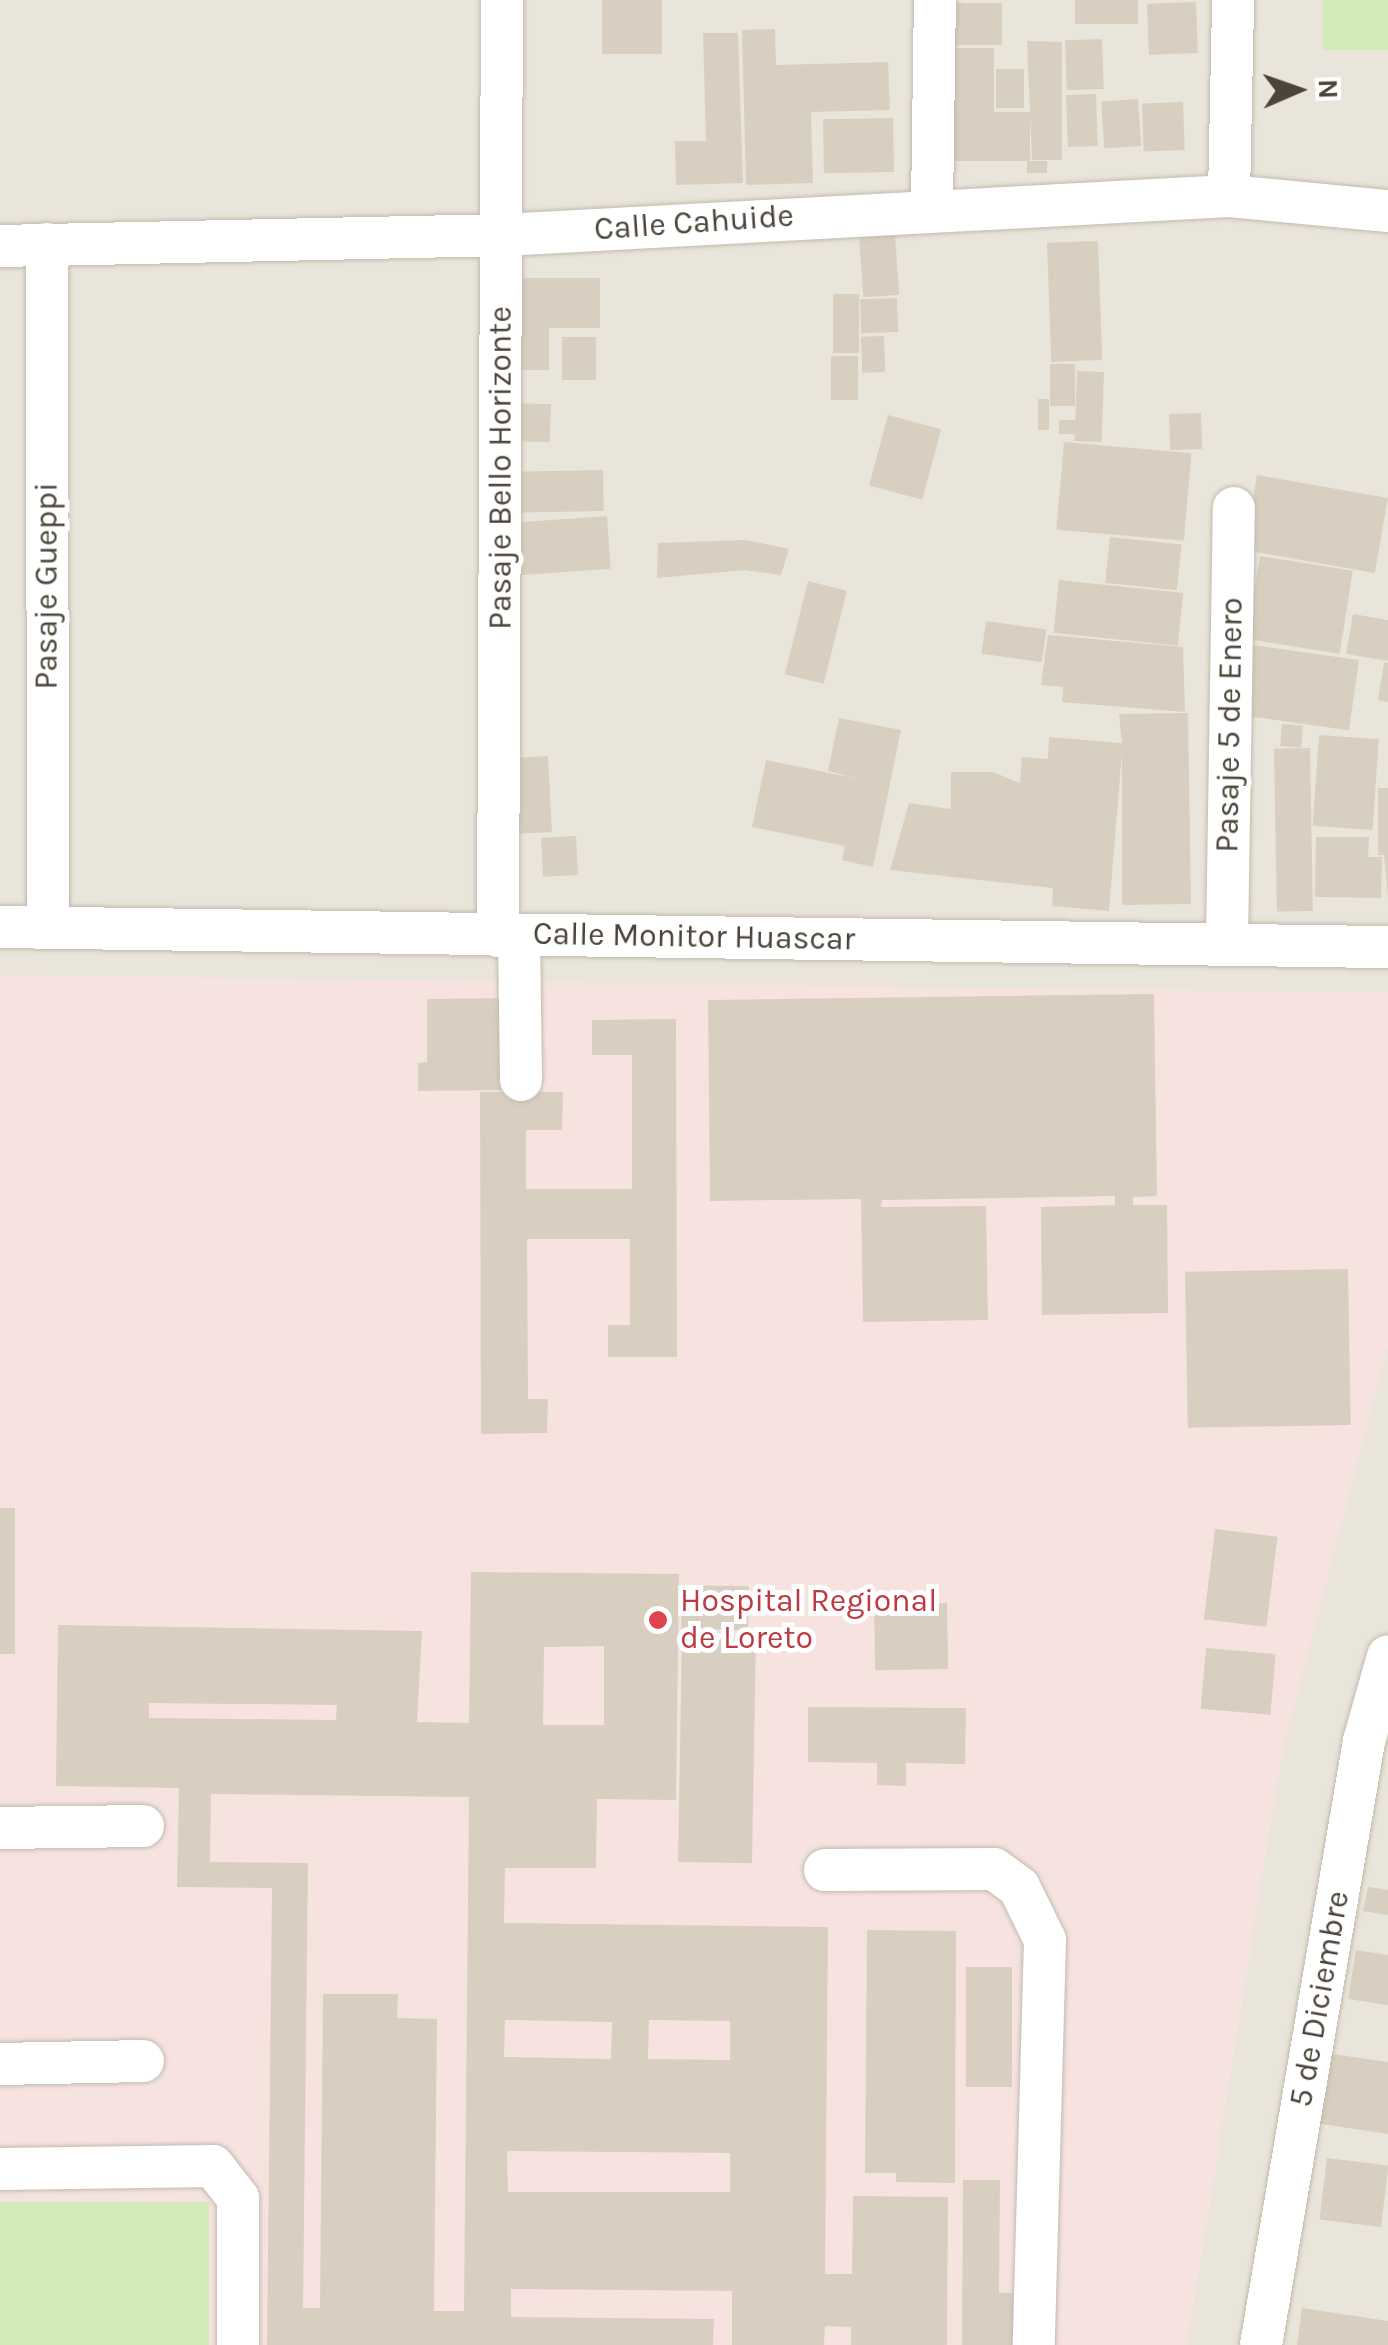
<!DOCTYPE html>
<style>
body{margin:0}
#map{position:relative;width:1388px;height:2345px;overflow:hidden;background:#f6f3ec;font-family:Karla,sans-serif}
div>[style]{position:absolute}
.residential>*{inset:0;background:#eae5da;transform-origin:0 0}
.medical>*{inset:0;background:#f6e3e0}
.green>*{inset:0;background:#d2eab5;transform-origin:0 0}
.building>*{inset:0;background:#d8cfc1;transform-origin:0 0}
.roads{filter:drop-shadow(0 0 2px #c2bbae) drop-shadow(0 0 2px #c2bbae)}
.minor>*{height:42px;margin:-21px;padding:0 21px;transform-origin:21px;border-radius:21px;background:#fff}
.dots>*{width:28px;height:28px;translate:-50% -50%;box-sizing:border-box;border:5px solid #fff;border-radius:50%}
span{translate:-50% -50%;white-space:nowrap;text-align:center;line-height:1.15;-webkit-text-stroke:10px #fff;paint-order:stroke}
.street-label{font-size:32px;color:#4b4439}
.health-label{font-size:32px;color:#be3a42}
.left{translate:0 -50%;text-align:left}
.north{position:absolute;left:1248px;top:40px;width:100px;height:100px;-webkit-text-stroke:8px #fff;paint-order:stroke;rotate:88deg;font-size:28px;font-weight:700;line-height:40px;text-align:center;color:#4b4439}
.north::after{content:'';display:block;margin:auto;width:35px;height:45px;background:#4b4439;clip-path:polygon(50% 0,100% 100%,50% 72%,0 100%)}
</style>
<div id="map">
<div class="residential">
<div style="left:0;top:0;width:1388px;height:2345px"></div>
</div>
<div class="medical">
<div style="clip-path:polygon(0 975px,1388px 993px,1388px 1346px,1282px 1752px,1187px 2345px,0 2345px)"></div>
</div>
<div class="green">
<div style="left:1323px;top:0;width:65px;height:50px"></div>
<div style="left:209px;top:2202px;width:143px;height:209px;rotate:90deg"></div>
</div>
<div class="building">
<div style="left:602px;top:0;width:60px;height:54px"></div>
<div style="left:1075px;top:0;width:63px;height:24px"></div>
<div style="left:1196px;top:2px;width:51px;height:49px;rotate:88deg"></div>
<div style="left:951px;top:3px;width:51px;height:42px"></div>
<div style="clip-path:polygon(775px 29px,776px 65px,888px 62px,890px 110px,811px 112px,813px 183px,746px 185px,742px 30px)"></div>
<div style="clip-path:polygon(703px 33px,738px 33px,743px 183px,676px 185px,675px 141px,706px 141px)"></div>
<div style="left:1102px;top:39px;width:50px;height:37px;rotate:88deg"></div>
<div style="clip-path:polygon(1027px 41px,1062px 42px,1062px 160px,1032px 160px)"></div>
<div style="left:947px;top:48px;width:47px;height:113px"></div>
<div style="left:996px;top:69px;width:28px;height:39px"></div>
<div style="left:1096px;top:94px;width:52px;height:30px;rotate:88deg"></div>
<div style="left:1138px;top:99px;width:47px;height:37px;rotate:86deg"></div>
<div style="left:1183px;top:102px;width:48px;height:41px;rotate:88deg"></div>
<div style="left:992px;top:112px;width:38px;height:49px"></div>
<div style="left:893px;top:118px;width:54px;height:70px;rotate:89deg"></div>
<div style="left:1027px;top:161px;width:20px;height:12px"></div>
<div style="left:895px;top:235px;width:60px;height:36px;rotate:86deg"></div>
<div style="left:1098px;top:241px;width:119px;height:51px;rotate:88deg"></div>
<div style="clip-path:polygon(518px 278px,600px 278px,600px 328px,549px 328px,549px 370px,519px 370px)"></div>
<div style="left:833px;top:294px;width:26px;height:59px"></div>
<div style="left:897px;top:298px;width:34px;height:37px;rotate:88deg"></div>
<div style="left:884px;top:336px;width:36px;height:23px;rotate:88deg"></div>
<div style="left:562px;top:337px;width:34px;height:43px"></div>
<div style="left:831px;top:356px;width:27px;height:44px"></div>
<div style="left:1075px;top:364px;width:42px;height:25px;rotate:90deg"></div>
<div style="left:1077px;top:371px;width:27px;height:70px;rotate:2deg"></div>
<div style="left:1049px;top:399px;width:31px;height:11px;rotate:90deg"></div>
<div style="left:513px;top:403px;width:38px;height:38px;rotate:2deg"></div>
<div style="left:1201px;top:413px;width:36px;height:32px;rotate:88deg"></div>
<div style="left:888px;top:415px;width:55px;height:73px;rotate:15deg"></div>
<div style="left:1059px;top:420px;width:17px;height:14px"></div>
<div style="left:1064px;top:442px;width:128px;height:88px;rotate:5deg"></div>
<div style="left:603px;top:470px;width:41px;height:95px;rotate:89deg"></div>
<div style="left:1257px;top:475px;width:133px;height:76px;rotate:10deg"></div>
<div style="left:607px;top:516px;width:53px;height:95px;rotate:86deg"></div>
<div style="left:1110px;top:537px;width:72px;height:46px;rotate:6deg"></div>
<div style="clip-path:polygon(746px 540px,789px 549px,781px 575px,745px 570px,657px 578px,658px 543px)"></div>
<div style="left:1260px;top:556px;width:94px;height:84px;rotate:9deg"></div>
<div style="left:1059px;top:580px;width:125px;height:53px;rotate:6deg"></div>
<div style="left:808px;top:581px;width:40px;height:96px;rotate:14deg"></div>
<div style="clip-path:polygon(1353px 614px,1388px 620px,1388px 661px,1346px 654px)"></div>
<div style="left:986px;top:621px;width:61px;height:33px;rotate:8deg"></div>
<div style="clip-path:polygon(1048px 635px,1183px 647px,1185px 712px,1062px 702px,1063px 687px,1041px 685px)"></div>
<div style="left:1245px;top:644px;width:115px;height:71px;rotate:8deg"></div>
<div style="clip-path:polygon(1384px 662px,1388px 663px,1388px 702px,1378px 700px)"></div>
<div style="clip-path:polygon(1188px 713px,1191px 904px,1122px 905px,1122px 752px,1109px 911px,1052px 906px,1053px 888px,890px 870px,909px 803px,951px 809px,951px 772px,993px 772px,1020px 783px,1022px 757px,1048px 759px,1049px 737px,1122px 743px,1119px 714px)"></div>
<div style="clip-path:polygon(839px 718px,901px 730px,873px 867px,842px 860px,845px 846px,752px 827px,766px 760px,859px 779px,828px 771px)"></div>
<div style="left:1282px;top:724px;width:21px;height:22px;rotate:5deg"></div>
<div style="left:1319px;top:735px;width:60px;height:91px;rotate:4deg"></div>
<div style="left:1310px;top:748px;width:163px;height:36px;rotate:89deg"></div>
<div style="left:548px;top:756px;width:76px;height:48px;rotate:87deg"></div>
<div style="clip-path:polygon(1378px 788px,1388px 788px,1388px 897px,1384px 855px,1378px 855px)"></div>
<div style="left:576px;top:836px;width:39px;height:35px;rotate:87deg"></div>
<div style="clip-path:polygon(1316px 837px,1369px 837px,1368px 857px,1382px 857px,1381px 898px,1315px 897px)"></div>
<div style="clip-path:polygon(1154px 994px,1157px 1196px,1133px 1197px,1133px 1205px,1167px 1205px,1168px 1313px,1042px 1315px,1041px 1207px,1115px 1205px,1115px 1196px,882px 1200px,881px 1207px,986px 1206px,988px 1320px,863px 1322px,861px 1199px,710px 1201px,708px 1000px)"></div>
<div style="clip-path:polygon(508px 998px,509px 1090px,418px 1091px,418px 1063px,427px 1062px,427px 999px)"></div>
<div style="clip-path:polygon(676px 1019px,677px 1357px,608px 1357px,608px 1325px,630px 1325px,630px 1239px,527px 1239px,528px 1399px,548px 1399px,547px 1433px,481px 1434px,480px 1092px,563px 1092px,562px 1130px,526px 1130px,526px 1189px,632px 1189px,632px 1055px,592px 1055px,592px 1020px)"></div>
<div style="left:1348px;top:1269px;width:156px;height:163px;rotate:89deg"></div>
<div style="left:0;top:1508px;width:15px;height:146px"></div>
<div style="left:1215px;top:1529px;width:63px;height:91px;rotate:7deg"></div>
<div style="clip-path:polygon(evenodd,471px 1572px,679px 1574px,676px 1800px,597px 1799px,596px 1868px,505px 1868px,504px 1923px,828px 1927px,825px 2274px,852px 2274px,853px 2196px,948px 2197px,947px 2345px,851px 2345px,851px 2327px,825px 2326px,824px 2345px,732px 2345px,732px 2291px,511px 2289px,511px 2317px,714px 2319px,713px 2345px,267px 2345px,272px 1888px,177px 1887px,179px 1788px,56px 1786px,58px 1625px,422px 1631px,417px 1722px,469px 1723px,471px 1572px,604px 1646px,604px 1725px,543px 1725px,544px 1647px,604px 1646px,471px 1572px,149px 1703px,337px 1705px,336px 1720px,149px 1718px,149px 1703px,471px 1572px,211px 1794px,469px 1797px,464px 2311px,434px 2311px,437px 2019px,397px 2018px,398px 1994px,323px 1994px,320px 2308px,303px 2308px,308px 1863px,210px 1862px,211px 1794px,471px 1572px,505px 2020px,612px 2022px,611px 2059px,504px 2057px,505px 2020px,471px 1572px,649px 2020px,730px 2021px,730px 2060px,648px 2059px,649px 2020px,471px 1572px,507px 2151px,730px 2153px,730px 2192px,508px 2192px,507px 2151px)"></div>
<div style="left:682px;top:1585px;width:67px;height:44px;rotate:1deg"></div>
<div style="left:947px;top:1603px;width:66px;height:73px;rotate:89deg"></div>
<div style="left:682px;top:1635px;width:74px;height:227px;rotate:1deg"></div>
<div style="left:1206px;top:1648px;width:70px;height:61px;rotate:5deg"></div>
<div style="clip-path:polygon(808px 1707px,966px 1708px,965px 1764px,906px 1763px,906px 1786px,877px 1785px,877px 1763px,808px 1762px)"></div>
<div style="clip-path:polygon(1368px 1887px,1388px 1890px,1388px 1915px,1363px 1911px)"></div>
<div style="clip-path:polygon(867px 1930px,956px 1931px,955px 2183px,896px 2182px,896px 2173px,865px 2173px)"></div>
<div style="clip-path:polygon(1356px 1950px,1388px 1955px,1388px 2005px,1348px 1999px)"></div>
<div style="left:966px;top:1967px;width:46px;height:120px"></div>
<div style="clip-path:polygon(1325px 2053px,1388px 2062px,1388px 2134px,1315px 2123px)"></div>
<div style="left:1327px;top:2158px;width:62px;height:62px;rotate:7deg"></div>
<div style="clip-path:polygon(963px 2180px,1000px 2180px,999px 2293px,1013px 2293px,1013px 2345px,962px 2345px)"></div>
<div style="clip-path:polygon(1302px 2308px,1388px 2321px,1388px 2345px,1297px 2345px)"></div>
</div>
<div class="roads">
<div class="minor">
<div style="left:1229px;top:196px;width:196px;rotate:-88.8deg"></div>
<div style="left:932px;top:208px;width:208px;rotate:-89.2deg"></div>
<div style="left:47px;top:244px;width:683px;rotate:89.92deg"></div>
<div style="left:0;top:246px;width:503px;rotate:-1.25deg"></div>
<div style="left:503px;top:235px;width:727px;rotate:-3.07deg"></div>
<div style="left:1229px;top:196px;width:160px;rotate:5.4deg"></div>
<div style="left:0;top:927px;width:1388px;rotate:0.83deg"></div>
<div style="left:519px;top:935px;width:145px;rotate:89.2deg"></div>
<div style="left:498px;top:936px;width:936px;rotate:-89.76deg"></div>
<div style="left:1227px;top:942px;width:434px;rotate:-89.1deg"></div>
<div style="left:0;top:1828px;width:143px;rotate:-0.8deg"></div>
<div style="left:825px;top:1870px;width:169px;rotate:-0.3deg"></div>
<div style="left:994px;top:1869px;width:31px;rotate:36deg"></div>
<div style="left:1019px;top:1887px;width:59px;rotate:63.9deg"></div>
<div style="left:1045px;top:1940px;width:405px;rotate:91.6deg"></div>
<div style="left:0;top:2064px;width:143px;rotate:-1.2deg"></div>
<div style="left:0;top:2169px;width:213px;rotate:-0.8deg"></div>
<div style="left:213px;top:2166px;width:41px;rotate:52deg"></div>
<div style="left:238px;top:2198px;width:147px;rotate:90deg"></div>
<div style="left:1261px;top:2345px;width:613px;rotate:-80.32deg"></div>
<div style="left:1364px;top:1741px;width:88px;rotate:-74.2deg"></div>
</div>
</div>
<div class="dots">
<div style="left:658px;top:1620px;background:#e0444e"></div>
</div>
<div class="street-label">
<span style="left:694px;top:223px;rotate:-4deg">Calle Cahuide</span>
<span style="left:501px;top:468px;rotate:-90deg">Pasaje Bello Horizonte</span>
<span style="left:47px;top:586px;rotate:-90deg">Pasaje Gueppi</span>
<span style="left:1230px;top:725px;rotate:-89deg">Pasaje 5 de Enero</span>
<span style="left:694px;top:937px;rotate:1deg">Calle Monitor Huascar</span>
<span style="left:1320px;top:1999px;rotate:-80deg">5 de Diciembre</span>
</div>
<div class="health-label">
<span class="left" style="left:680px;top:1620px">Hospital Regional<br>de Loreto</span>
</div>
<div class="north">N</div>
</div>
